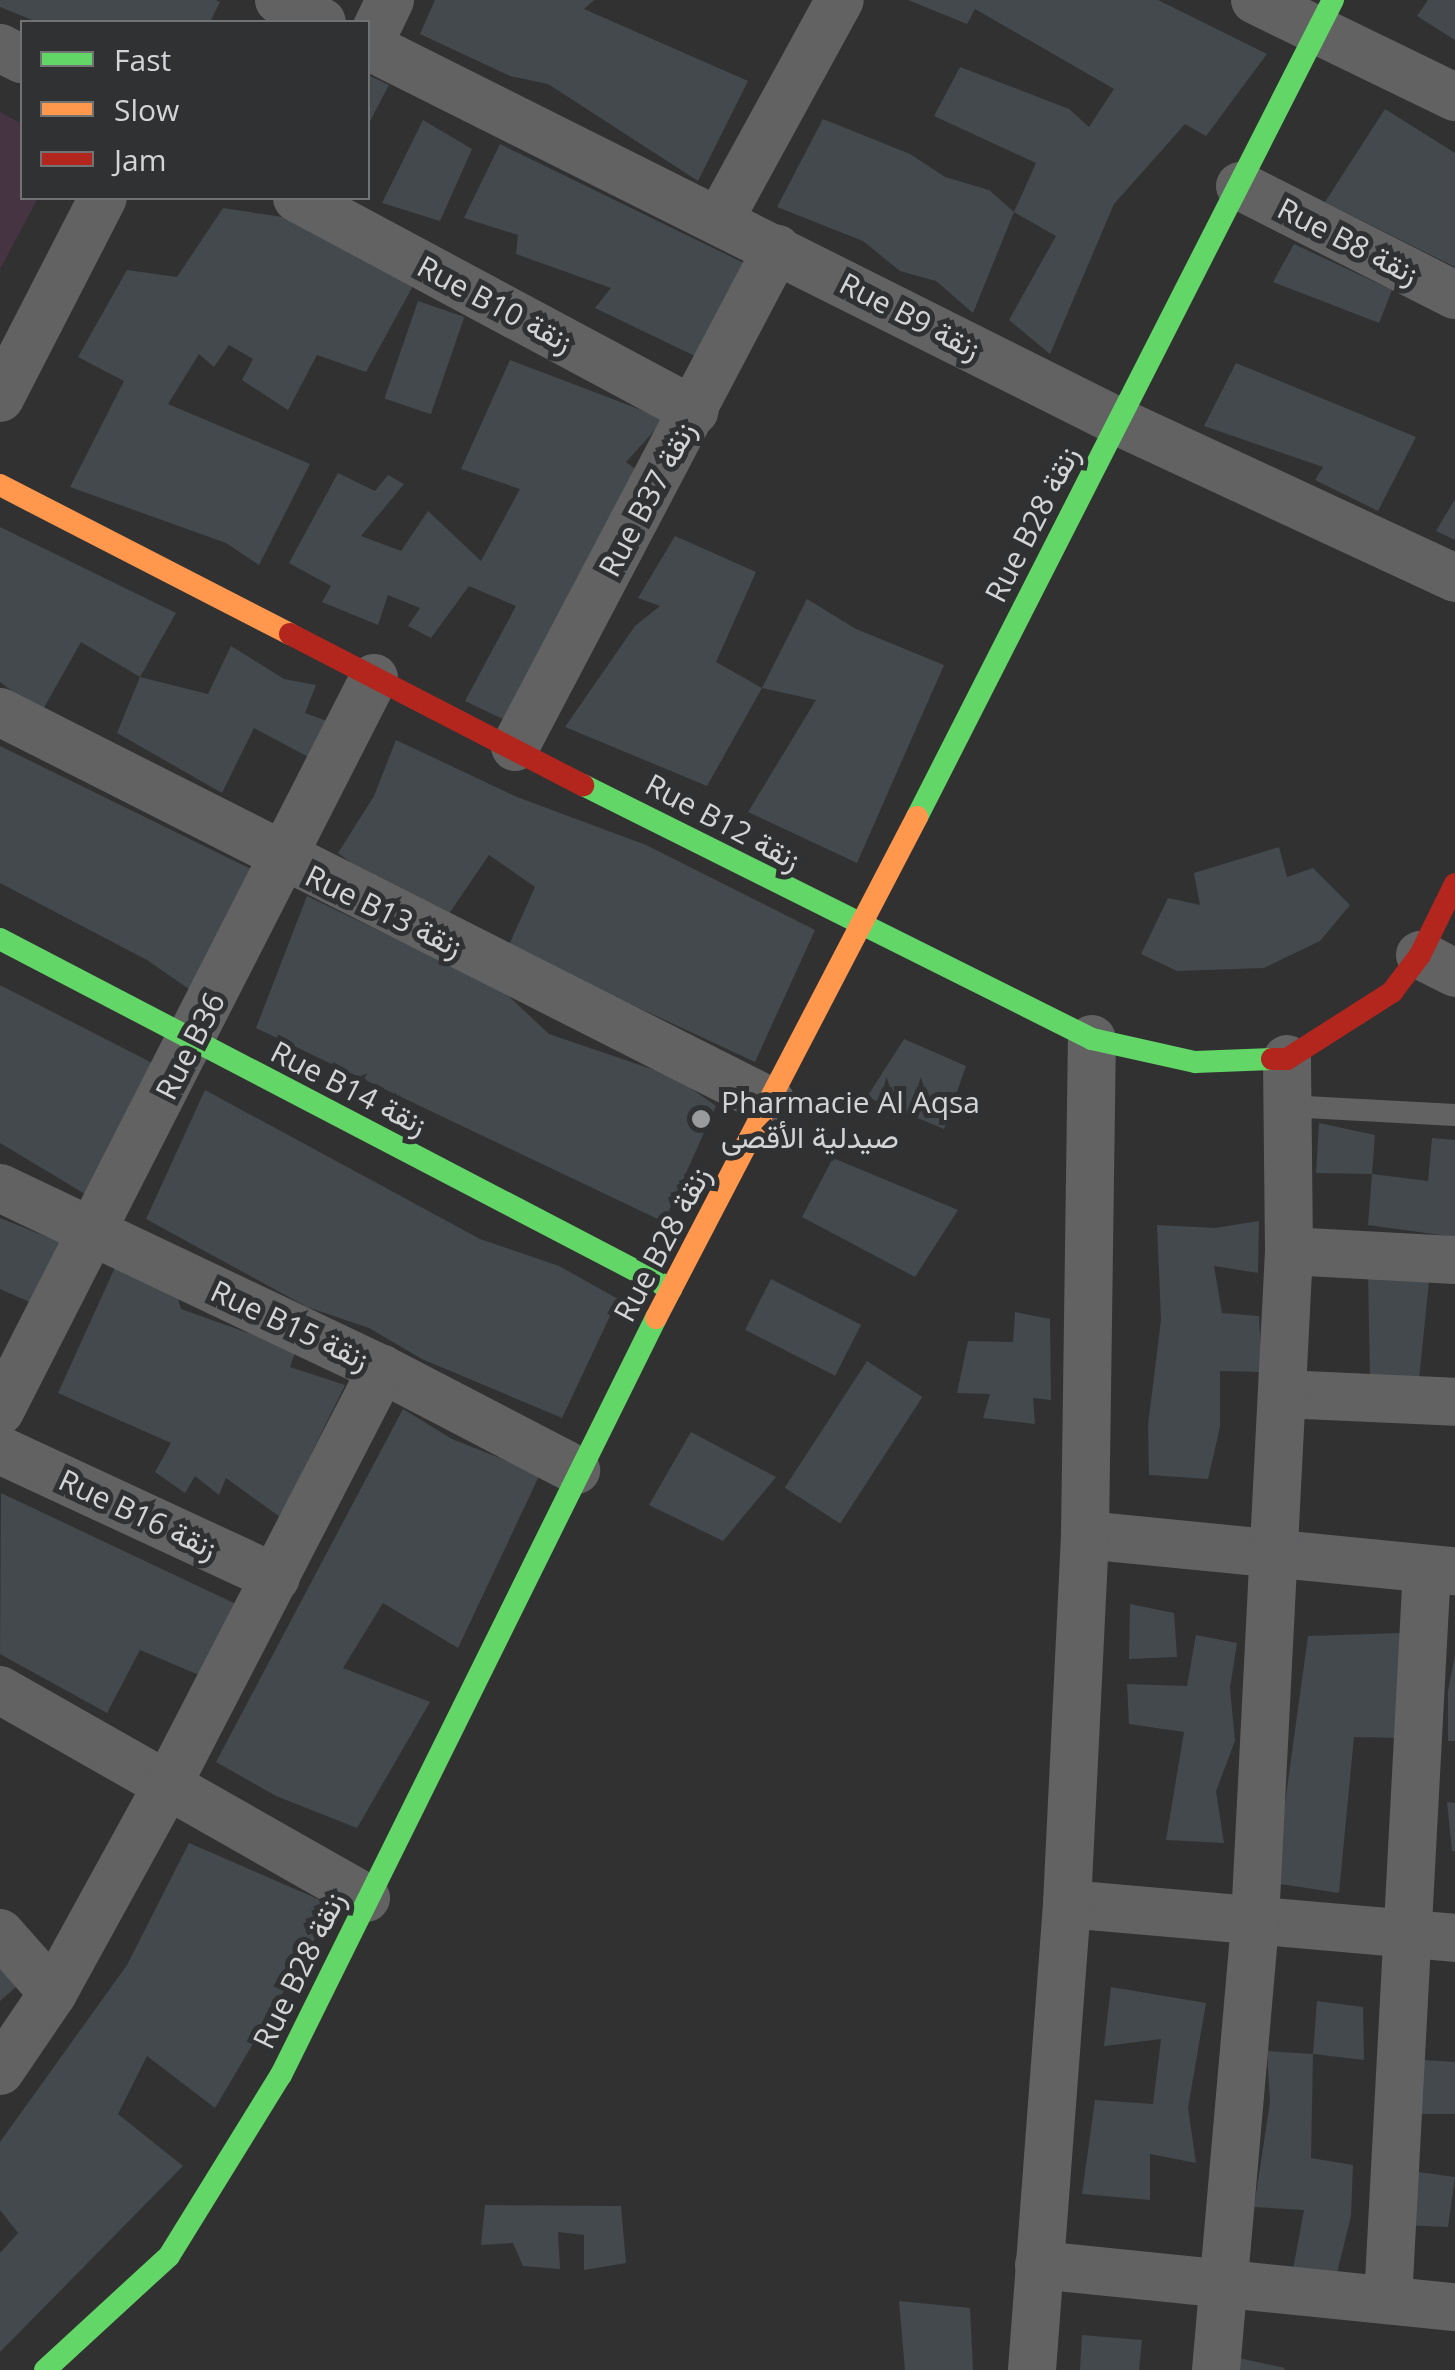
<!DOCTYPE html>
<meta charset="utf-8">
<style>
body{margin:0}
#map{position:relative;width:1455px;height:2370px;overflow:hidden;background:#313132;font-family:"Open Sans",Vazirmatn,sans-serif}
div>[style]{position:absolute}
.green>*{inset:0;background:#463443}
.building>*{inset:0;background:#43494c;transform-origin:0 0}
.lane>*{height:22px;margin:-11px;padding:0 11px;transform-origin:11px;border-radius:11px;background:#626263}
.street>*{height:48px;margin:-24px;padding:0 24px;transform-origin:24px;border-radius:24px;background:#626263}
.fast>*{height:22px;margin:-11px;padding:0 11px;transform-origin:11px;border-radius:11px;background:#63d668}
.slow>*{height:22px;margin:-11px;padding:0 11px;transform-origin:11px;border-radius:11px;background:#ff974d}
.jam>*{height:22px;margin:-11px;padding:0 11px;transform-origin:11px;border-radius:11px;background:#b3261e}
.dots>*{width:28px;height:28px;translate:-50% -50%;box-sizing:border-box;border:5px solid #303133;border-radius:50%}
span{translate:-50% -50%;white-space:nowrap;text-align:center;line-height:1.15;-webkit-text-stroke:10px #303133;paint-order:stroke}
.street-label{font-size:30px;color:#d3d4d6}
.poi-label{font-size:30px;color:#d3d4d6}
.left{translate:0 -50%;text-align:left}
.legend{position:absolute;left:20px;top:20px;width:350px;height:180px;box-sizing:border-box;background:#303133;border:2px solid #717274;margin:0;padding:12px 18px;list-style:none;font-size:30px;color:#d3d4d6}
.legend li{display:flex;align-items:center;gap:20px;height:50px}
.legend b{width:50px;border:2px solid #717274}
</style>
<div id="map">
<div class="green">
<div style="clip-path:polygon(0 112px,22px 124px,22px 198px,38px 198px,0 269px)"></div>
</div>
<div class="building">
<div style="clip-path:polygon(0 0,216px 0,220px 2px,210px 22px,37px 22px,0 7px)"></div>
<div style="clip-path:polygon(435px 0,594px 0,584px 9px,748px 81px,698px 181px,548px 84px,510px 76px,420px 34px)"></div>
<div style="clip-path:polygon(908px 0,1158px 0,1267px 54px,1206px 136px,1185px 124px,1114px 204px,1050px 354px,1009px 320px,1056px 236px,1014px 212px,1036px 163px,934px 116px,960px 67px,1069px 109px,1089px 127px,1114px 89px,975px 9px,967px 24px)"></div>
<div style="clip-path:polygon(1428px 0,1455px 0,1455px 40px,1417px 16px)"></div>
<div style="clip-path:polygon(368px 75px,389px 85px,368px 125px)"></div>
<div style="clip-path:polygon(1385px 109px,1455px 153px,1455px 267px,1325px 202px)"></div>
<div style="clip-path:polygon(823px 119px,910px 154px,945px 177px,989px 190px,1014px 212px,973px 313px,936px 281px,900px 271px,863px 241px,777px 207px)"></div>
<div style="clip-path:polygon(423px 120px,472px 149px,440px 221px,382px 203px)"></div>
<div style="clip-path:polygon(500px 144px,748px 265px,699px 358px,595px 308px,611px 288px,516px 254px,518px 235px,464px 218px)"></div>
<div style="clip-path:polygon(223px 208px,283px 217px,414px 284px,366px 372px,317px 355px,288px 410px,242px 380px,253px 359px,229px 345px,214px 367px,199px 354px,168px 404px,310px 464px,259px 565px,226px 543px,70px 487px,124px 381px,78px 357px,127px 270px,177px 277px)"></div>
<div style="clip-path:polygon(1294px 244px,1392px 290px,1379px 323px,1273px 282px)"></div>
<div style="left:418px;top:301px;width:49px;height:103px;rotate:19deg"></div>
<div style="clip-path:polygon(510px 360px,665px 419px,626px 462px,648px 479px,513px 724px,465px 701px,516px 606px,469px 586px,431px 638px,408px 626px,420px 608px,388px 595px,378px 625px,322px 602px,331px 586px,289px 563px,338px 473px,375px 491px,388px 475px,404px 484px,361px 536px,401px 551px,428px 511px,481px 561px,520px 489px,461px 469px)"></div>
<div style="clip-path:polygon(1236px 363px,1416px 437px,1378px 511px,1315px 480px,1323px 467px,1204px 426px)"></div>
<div style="clip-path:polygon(1455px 499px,1455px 540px,1436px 531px)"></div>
<div style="clip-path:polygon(0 527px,176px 613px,140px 677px,208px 694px,231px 646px,284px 679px,316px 685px,305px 713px,346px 728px,325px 766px,254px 728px,222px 793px,117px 733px,140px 677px,81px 642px,41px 713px,0 682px)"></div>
<div style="clip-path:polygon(675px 536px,756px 572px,716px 662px,762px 688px,707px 786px,565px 727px,635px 626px,660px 606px,638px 598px)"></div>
<div style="clip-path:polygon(807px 599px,856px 629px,944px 665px,857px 863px,748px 812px,816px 700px,762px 688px)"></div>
<div style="clip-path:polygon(396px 740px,517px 797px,646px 845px,815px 930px,755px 1062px,508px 947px,535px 887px,489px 855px,446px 918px,389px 891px,338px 853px,374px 796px)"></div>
<div style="clip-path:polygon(0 746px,261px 874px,196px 994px,147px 960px,0 883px)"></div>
<div style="clip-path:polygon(1279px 847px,1287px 877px,1313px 868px,1350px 905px,1320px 941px,1264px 968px,1177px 971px,1141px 954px,1168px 898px,1200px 905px,1194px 873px)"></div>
<div style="clip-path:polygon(307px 896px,502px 990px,549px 1034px,675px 1077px,716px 1106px,664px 1222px,256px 1028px)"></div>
<div style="clip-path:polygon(0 985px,162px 1068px,90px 1197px,0 1143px)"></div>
<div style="clip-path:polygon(904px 1039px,966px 1066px,944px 1129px,867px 1097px)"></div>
<div style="clip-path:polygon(205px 1090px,480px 1239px,559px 1266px,618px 1299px,562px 1418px,422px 1359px,369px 1328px,307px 1307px,146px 1219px)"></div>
<div style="clip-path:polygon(1319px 1123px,1375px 1135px,1372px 1174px,1316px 1173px)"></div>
<div style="clip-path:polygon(1432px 1138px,1455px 1140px,1455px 1237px,1368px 1225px,1372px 1174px,1428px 1181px)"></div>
<div style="clip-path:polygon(833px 1158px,958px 1210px,915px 1277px,802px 1217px)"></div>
<div style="clip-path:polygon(0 1218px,72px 1247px,43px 1308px,0 1289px)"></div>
<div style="clip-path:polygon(1259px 1221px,1258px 1273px,1214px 1266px,1222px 1313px,1259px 1316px,1262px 1372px,1220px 1371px,1220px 1427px,1208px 1479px,1149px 1475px,1148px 1425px,1161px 1320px,1157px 1225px,1215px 1228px)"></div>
<div style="clip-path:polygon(117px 1263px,177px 1295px,181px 1309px,296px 1350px,290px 1367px,345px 1385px,280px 1517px,226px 1478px,219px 1495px,195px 1476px,185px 1493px,155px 1472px,171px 1443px,58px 1393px)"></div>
<div style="clip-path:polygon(1368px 1274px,1429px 1281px,1419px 1380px,1370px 1377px)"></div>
<div style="left:771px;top:1279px;width:101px;height:57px;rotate:27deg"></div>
<div style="clip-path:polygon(1015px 1312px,1050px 1319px,1051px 1400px,1033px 1398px,1035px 1424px,983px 1418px,990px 1394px,957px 1393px,968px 1341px,1013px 1342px)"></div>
<div style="left:867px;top:1361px;width:66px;height:151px;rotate:33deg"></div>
<div style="clip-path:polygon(403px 1409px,452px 1439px,540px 1474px,458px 1648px,383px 1603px,343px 1668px,430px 1702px,357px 1828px,276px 1796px,216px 1762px)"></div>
<div style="clip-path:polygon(691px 1432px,776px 1477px,723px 1541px,649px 1505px)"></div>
<div style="clip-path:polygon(1px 1493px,236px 1604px,206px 1678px,140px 1650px,107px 1713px,0 1654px)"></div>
<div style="clip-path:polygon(1130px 1604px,1174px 1613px,1177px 1657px,1129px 1659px)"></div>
<div style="clip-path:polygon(1402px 1633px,1398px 1738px,1354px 1737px,1339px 1893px,1274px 1883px,1308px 1636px)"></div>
<div style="clip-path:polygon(1196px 1635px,1237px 1643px,1230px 1688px,1235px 1741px,1216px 1791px,1224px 1843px,1166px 1840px,1184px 1732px,1129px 1724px,1127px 1684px,1187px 1686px)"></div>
<div style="clip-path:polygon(1455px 1655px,1455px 1741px,1448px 1741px,1448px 1691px)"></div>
<div style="clip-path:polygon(1447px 1802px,1455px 1803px,1455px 1851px,1452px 1851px)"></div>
<div style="clip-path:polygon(189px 1843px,334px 1906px,215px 2108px,147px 2056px,118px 2114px,183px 2166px,0 2352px,0 2253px,18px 2233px,0 2210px,0 2142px,127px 1965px)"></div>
<div style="clip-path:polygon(0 1956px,25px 1979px,0 2001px)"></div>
<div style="clip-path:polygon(1111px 1987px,1206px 2003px,1188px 2108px,1196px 2163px,1150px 2154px,1150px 2200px,1082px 2194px,1095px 2100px,1153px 2104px,1161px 2039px,1104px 2046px)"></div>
<div style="clip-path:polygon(1317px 2001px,1363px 2007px,1364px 2060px,1313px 2054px)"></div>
<div style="clip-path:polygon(1267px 2051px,1313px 2054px,1311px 2158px,1353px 2165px,1351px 2216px,1337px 2273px,1292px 2275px,1304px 2210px,1254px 2207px,1270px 2102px)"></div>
<div style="clip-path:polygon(1424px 2060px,1455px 2062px,1455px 2114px,1416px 2114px)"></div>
<div style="clip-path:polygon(1404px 2170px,1455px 2177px,1448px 2227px,1401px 2225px)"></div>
<div style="clip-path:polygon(485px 2205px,621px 2206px,626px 2263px,584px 2270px,584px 2235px,558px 2232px,560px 2269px,523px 2266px,513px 2243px,481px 2245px)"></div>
<div style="clip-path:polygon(899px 2301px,970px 2308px,973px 2370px,905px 2370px)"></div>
<div style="clip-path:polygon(1082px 2335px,1142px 2340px,1139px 2370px,1080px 2370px)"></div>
<div style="clip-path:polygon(1230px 2356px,1285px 2368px,1284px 2370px,1229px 2370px)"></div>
</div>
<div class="lane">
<div style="left:1287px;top:1106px;width:168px;rotate:3.1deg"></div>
</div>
<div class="street">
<div style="left:279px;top:0;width:48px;rotate:27.1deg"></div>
<div style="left:1255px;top:0;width:222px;rotate:25.9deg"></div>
<div style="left:368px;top:46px;width:838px;rotate:26.6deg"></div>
<div style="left:1117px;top:421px;width:373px;rotate:24.9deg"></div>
<div style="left:368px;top:46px;width:51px;rotate:-64.4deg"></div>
<div style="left:0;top:48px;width:25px;rotate:27deg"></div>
<div style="left:1240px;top:186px;width:241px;rotate:26.9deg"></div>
<div style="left:297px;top:198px;width:451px;rotate:28.2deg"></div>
<div style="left:721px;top:217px;width:247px;rotate:-61.3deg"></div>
<div style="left:0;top:398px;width:225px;rotate:-62.8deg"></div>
<div style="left:0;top:712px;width:864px;rotate:26.83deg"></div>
<div style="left:515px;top:747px;width:563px;rotate:-62.25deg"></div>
<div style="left:1420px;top:955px;width:39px;rotate:27deg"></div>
<div style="left:0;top:1188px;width:423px;rotate:25.4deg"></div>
<div style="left:382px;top:1369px;width:219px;rotate:27.5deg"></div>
<div style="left:1289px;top:1251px;width:166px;rotate:3.1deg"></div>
<div style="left:1282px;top:1394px;width:173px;rotate:2.6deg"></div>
<div style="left:0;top:1411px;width:823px;rotate:-62.97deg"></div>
<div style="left:0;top:1450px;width:304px;rotate:24.9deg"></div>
<div style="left:1085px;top:1535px;width:372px;rotate:5.6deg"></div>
<div style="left:0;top:1690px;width:421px;rotate:29.6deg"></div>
<div style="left:1067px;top:1904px;width:389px;rotate:5deg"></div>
<div style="left:0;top:1933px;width:80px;rotate:48.5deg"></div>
<div style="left:0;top:2071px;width:94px;rotate:-55.8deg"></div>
<div style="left:53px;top:1993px;width:241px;rotate:-61.2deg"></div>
<div style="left:169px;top:1782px;width:465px;rotate:-62.7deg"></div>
<div style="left:1039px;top:2265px;width:418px;rotate:5.8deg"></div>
<div style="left:1388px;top:2300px;width:732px;rotate:-86.95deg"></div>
<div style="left:1032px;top:2370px;width:467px;rotate:-85.7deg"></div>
<div style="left:1067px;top:1904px;width:369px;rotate:-87.2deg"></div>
<div style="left:1085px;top:1535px;width:496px;rotate:-89.2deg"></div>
<div style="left:1216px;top:2370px;width:452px;rotate:-85deg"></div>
<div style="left:1255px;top:1920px;width:670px;rotate:-87.09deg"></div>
<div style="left:1289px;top:1251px;width:192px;rotate:-90.6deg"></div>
</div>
<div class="fast">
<div style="left:583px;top:785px;width:569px;rotate:26.52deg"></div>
<div style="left:1092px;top:1039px;width:106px;rotate:12.6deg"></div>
<div style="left:1195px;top:1062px;width:77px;rotate:-2.2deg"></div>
<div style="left:917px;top:817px;width:917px;rotate:-63.02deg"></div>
<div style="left:0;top:939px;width:757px;rotate:27.55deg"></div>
<div style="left:45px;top:2370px;width:168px;rotate:-42.6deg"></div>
<div style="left:169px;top:2256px;width:213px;rotate:-58.3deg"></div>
<div style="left:281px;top:2075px;width:845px;rotate:-63.65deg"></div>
</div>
<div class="slow">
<div style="left:0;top:485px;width:326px;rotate:27.2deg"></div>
<div style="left:656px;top:1318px;width:565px;rotate:-62.48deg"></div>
</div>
<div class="jam">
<div style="left:290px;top:634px;width:330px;rotate:27.3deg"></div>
<div style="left:1272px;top:1059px;width:15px"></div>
<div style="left:1287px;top:1059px;width:125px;rotate:-32.5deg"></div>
<div style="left:1392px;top:992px;width:46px;rotate:-52.9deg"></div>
<div style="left:1420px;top:955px;width:79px;rotate:-63.8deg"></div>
</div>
<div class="dots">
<div style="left:701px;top:1119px;background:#9a9b9d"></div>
</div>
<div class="street-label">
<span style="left:1348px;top:241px;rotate:27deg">Rue B8 زنقة</span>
<span style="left:495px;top:304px;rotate:28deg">Rue B10 زنقة</span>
<span style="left:910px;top:316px;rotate:27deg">Rue B9 زنقة</span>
<span style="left:647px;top:499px;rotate:-62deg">Rue B37 زنقة</span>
<span style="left:1032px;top:524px;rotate:-63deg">Rue B28 زنقة</span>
<span style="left:723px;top:822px;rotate:28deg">Rue B12 زنقة</span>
<span style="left:384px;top:911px;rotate:26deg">Rue B13 زنقة</span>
<span style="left:190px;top:1046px;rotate:-63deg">Rue B36</span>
<span style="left:349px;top:1088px;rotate:27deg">Rue B14 زنقة</span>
<span style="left:662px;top:1244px;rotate:-62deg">Rue B28 زنقة</span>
<span style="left:290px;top:1325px;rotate:25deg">Rue B15 زنقة</span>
<span style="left:138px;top:1514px;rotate:25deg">Rue B16 زنقة</span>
<span style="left:299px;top:1970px;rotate:-64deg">Rue B28 زنقة</span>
</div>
<div class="poi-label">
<span class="left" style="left:721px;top:1119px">Pharmacie Al Aqsa<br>صيدلية الأقصى</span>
</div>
<ul class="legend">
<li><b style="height:12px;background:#63d668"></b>Fast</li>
<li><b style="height:12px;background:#ff974d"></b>Slow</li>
<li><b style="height:12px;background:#b3261e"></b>Jam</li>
</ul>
</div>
